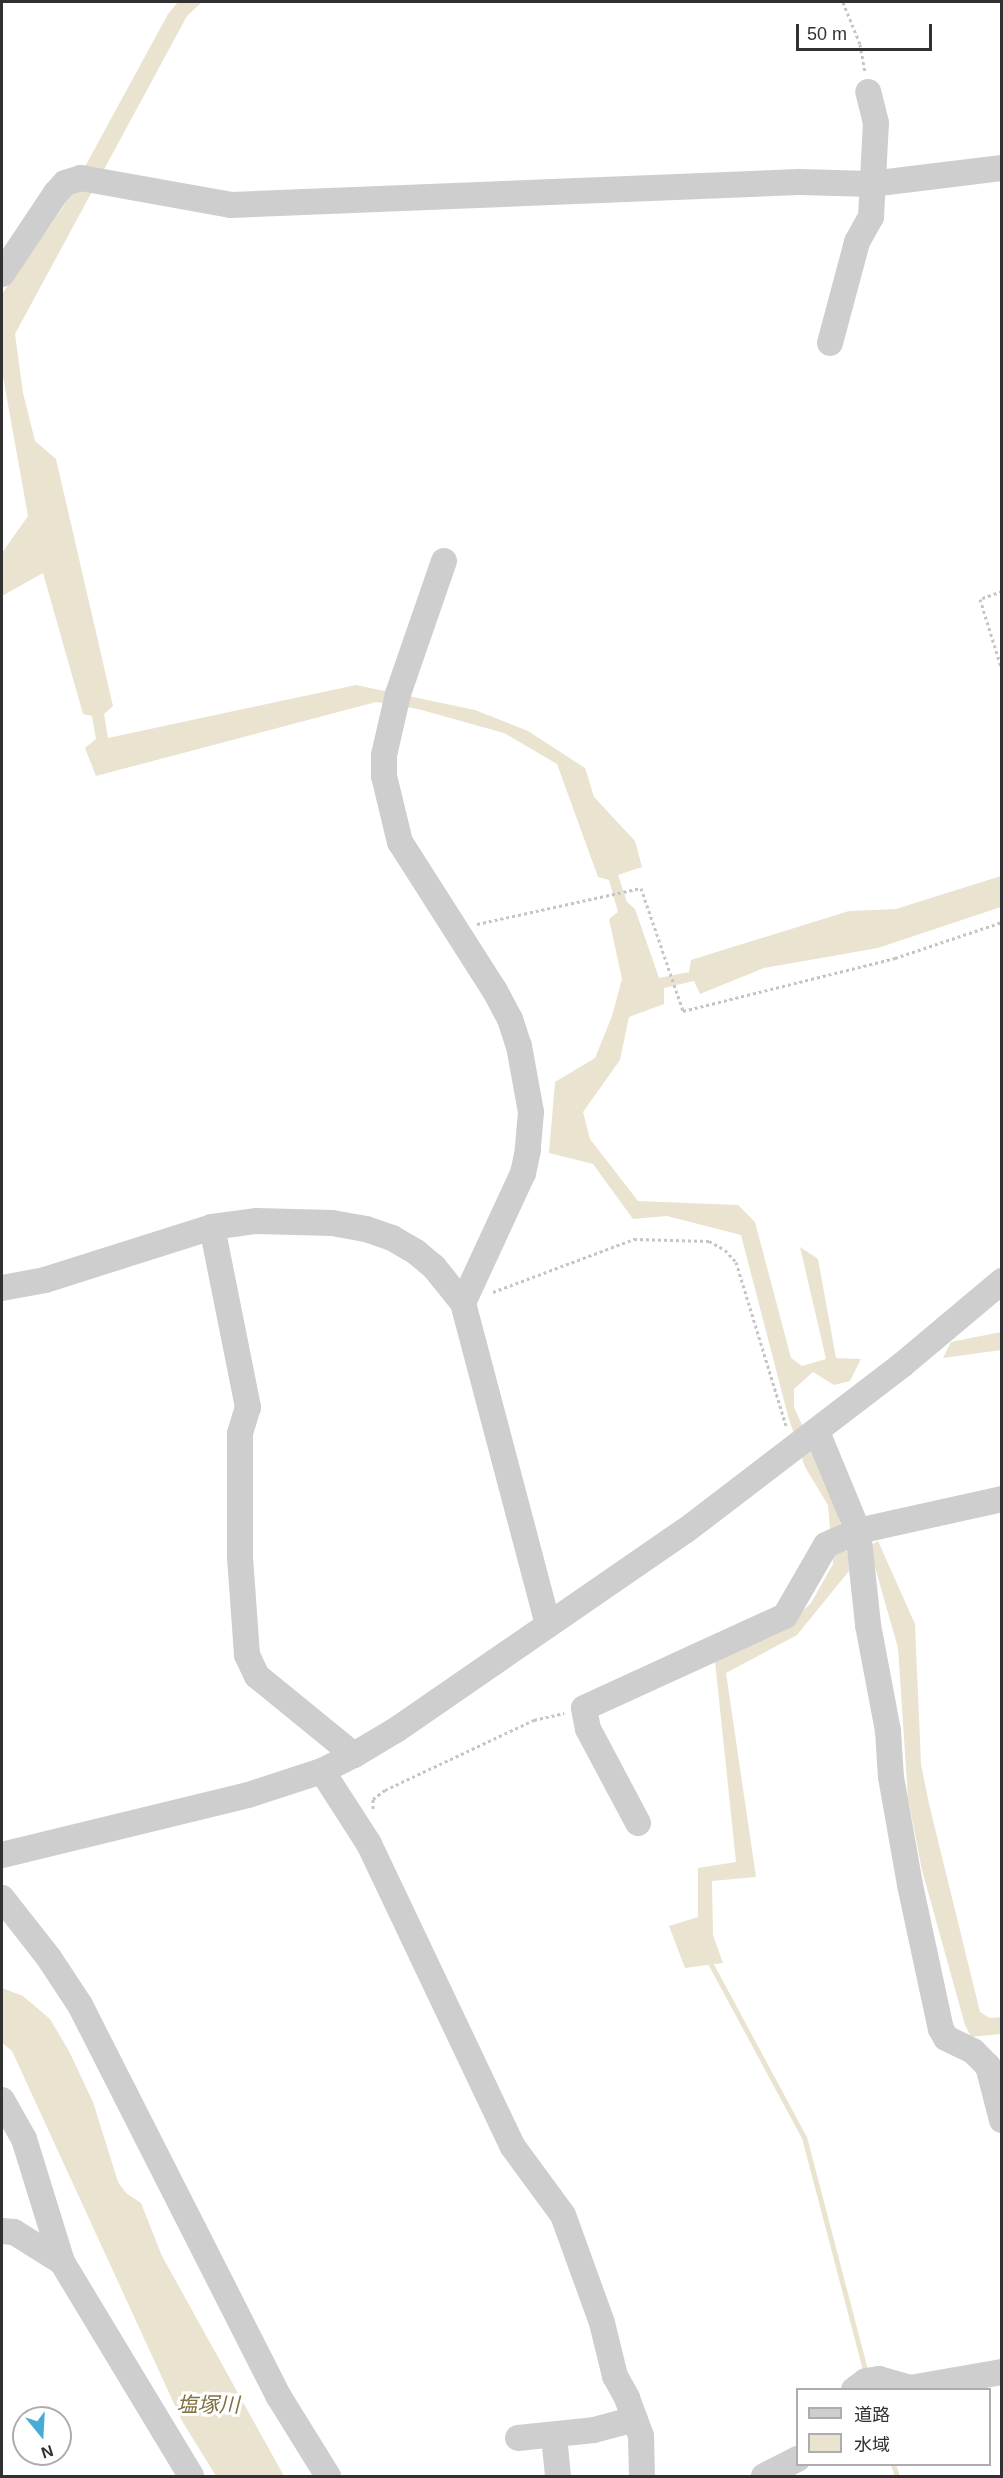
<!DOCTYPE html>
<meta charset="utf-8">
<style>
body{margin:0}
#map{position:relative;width:1003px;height:2478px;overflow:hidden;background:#fff;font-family:Helvetica,"Noto Sans JP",sans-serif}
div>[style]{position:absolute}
.water>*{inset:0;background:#eae3cf}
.stream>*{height:5px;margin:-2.5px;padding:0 2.5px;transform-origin:2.5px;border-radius:2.5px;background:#eae3cf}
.path>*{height:3px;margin-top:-1.5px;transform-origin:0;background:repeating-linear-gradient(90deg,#c5c5c5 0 3px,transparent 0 6px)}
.minor>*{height:26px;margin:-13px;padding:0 13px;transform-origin:13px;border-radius:13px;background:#cecece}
span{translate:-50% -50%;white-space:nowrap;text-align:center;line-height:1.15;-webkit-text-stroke:6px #fff;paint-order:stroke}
.water-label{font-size:21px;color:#817040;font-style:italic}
.frame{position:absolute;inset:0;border:3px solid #313131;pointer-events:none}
.legend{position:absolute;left:796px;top:2388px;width:195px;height:78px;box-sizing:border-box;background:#fff;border:2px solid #adadad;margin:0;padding:8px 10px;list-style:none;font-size:18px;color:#313131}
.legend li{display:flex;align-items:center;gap:12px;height:30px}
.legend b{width:30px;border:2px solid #adadad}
.north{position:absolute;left:12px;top:2406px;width:60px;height:60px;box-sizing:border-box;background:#fff;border:2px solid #adadad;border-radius:50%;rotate:162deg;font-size:16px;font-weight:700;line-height:24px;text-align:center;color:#313131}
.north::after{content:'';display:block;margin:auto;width:21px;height:27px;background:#45acd6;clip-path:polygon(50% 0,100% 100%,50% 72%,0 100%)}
.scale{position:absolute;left:796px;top:24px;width:136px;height:27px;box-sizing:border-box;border:3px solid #313131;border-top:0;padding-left:8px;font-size:18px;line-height:21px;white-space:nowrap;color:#313131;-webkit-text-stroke:4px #fff;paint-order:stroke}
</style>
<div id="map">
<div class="water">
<div style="clip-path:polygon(178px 2px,202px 2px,187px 16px,15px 334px,23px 393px,35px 441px,56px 459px,113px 706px,104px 714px,108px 738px,356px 685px,475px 710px,528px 731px,585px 768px,594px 797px,635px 841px,642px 867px,618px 875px,627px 902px,635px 909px,659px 978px,689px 972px,691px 960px,849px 911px,896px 909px,1001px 876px,1001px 907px,878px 948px,764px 968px,700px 994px,694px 981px,664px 988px,664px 1004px,629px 1017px,620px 1060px,583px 1112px,590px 1139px,638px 1201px,738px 1205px,755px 1222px,791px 1358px,802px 1366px,826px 1359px,800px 1247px,818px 1259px,836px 1358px,861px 1359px,850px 1381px,834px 1385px,813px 1372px,794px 1389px,794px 1407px,834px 1497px,848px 1557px,849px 1571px,797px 1635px,726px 1673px,756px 1877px,712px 1881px,713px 1935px,723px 1963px,685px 1968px,669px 1926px,698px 1917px,698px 1868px,736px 1862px,715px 1661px,781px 1631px,811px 1603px,833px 1564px,828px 1505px,805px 1467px,788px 1416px,741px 1235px,667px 1216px,633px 1219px,593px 1164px,549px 1153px,555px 1082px,595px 1058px,612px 1016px,622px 979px,609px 919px,618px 912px,609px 880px,598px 877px,557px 764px,504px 733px,418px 709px,376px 702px,96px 776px,85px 748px,96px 739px,92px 716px,83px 714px,43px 573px,2px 596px,2px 553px,28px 516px,2px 371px,2px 294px,63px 207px,168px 14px)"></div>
<div style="clip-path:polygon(1001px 1332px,1001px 1350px,943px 1358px,951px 1342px)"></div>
<div style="clip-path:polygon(878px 1541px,915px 1624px,921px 1764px,929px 1804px,980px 2012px,990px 2018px,1001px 2017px,1001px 2034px,971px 2037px,965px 2025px,922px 1870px,908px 1798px,898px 1648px,869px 1546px)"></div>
<div style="clip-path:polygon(2px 1988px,23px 1996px,50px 2019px,69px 2051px,93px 2102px,118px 2182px,126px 2193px,141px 2203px,162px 2256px,284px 2476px,216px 2476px,182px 2421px,12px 2051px,2px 2043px)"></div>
</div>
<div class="stream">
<div style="left:708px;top:1959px;width:202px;rotate:61.7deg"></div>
<div style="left:804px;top:2137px;width:244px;rotate:75.3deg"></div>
<div style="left:893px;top:2464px;width:13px;rotate:72deg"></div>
</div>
<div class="path">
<div style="left:843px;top:2px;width:45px;rotate:68deg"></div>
<div style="left:860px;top:44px;width:28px;rotate:80deg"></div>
<div style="left:1002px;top:591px;width:23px;rotate:160deg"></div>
<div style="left:980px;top:599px;width:74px;rotate:72.8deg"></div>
<div style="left:477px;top:924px;width:168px;rotate:-12.4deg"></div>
<div style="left:641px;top:888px;width:130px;rotate:71.1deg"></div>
<div style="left:683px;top:1011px;width:219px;rotate:-14deg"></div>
<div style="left:895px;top:958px;width:113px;rotate:-18.6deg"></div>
<div style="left:493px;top:1292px;width:151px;rotate:-20.6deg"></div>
<div style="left:634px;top:1239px;width:75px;rotate:1.5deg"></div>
<div style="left:709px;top:1241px;width:18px;rotate:29deg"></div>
<div style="left:725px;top:1250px;width:16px;rotate:47deg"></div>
<div style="left:736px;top:1262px;width:171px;rotate:73deg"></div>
<div style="left:373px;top:1809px;width:10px;rotate:-90deg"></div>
<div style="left:373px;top:1799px;width:15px;rotate:-37deg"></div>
<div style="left:385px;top:1790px;width:165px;rotate:-25.2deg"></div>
<div style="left:534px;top:1720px;width:31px;rotate:-13deg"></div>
</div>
<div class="minor">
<div style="left:2px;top:274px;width:97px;rotate:-56.3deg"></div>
<div style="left:56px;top:193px;width:13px;rotate:-48deg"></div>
<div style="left:65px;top:183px;width:17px;rotate:-17deg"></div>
<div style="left:81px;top:178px;width:152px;rotate:10.2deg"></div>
<div style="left:231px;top:205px;width:568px;rotate:-2.32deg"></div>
<div style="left:799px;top:182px;width:72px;rotate:1.6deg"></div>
<div style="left:871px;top:184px;width:132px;rotate:-7deg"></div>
<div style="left:830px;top:343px;width:105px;rotate:-75deg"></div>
<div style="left:857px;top:242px;width:29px;rotate:-61deg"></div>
<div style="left:871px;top:217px;width:94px;rotate:-87deg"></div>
<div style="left:876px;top:123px;width:32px;rotate:-104deg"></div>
<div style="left:444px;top:561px;width:141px;rotate:109.1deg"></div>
<div style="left:398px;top:694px;width:63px;rotate:102.9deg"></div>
<div style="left:384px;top:755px;width:21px;rotate:90deg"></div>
<div style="left:384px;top:776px;width:68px;rotate:76.4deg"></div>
<div style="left:400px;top:842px;width:177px;rotate:57.5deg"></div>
<div style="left:495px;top:991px;width:32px;rotate:62deg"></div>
<div style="left:510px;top:1019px;width:28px;rotate:72deg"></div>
<div style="left:519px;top:1046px;width:67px;rotate:79.7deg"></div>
<div style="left:531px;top:1112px;width:38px;rotate:95deg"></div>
<div style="left:528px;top:1150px;width:24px;rotate:102deg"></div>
<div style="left:523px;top:1173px;width:143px;rotate:114.8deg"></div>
<div style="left:212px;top:1227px;width:184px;rotate:78.7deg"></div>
<div style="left:248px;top:1407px;width:28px;rotate:107deg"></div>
<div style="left:240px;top:1434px;width:123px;rotate:90deg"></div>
<div style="left:240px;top:1557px;width:98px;rotate:85.9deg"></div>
<div style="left:247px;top:1655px;width:23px;rotate:65deg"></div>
<div style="left:257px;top:1676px;width:125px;rotate:39.2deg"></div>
<div style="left:2px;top:1288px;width:44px;rotate:-10.5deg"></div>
<div style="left:45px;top:1280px;width:175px;rotate:-17.6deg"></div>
<div style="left:212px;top:1227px;width:44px;rotate:-7.8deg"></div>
<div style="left:256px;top:1221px;width:76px;rotate:1.5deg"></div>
<div style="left:332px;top:1223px;width:35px;rotate:10deg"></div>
<div style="left:366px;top:1229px;width:28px;rotate:19deg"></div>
<div style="left:392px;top:1238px;width:28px;rotate:30deg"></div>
<div style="left:416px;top:1252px;width:23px;rotate:40deg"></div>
<div style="left:434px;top:1267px;width:46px;rotate:51.1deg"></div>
<div style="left:463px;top:1303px;width:333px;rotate:75.2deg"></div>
<div style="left:817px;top:1432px;width:107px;rotate:67.5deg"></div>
<div style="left:858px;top:1531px;width:95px;rotate:83.9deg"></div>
<div style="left:868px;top:1625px;width:108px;rotate:79.3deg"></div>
<div style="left:888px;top:1731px;width:46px;rotate:86.3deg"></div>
<div style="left:891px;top:1777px;width:110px;rotate:80deg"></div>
<div style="left:910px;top:1885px;width:147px;rotate:77.9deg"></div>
<div style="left:941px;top:2029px;width:10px;rotate:61deg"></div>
<div style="left:946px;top:2038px;width:30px;rotate:26deg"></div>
<div style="left:973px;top:2051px;width:21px;rotate:45deg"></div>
<div style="left:988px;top:2066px;width:56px;rotate:75.5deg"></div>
<div style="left:322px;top:1771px;width:87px;rotate:57.2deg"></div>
<div style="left:369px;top:1844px;width:335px;rotate:64.6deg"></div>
<div style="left:513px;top:2147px;width:84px;rotate:53.7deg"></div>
<div style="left:563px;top:2215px;width:115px;rotate:70.1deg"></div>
<div style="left:602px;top:2323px;width:55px;rotate:76.2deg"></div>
<div style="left:615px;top:2376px;width:25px;rotate:61deg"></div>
<div style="left:627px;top:2398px;width:40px;rotate:69.8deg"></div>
<div style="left:641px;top:2436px;width:40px;rotate:88.6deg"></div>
<div style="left:638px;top:1823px;width:106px;rotate:-118deg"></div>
<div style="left:588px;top:1729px;width:21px;rotate:-101deg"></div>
<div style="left:584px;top:1708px;width:221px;rotate:-24.6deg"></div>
<div style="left:785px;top:1616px;width:82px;rotate:-60deg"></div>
<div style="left:826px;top:1545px;width:35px;rotate:-24deg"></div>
<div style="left:858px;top:1531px;width:148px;rotate:-12.5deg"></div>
<div style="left:2px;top:1855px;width:253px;rotate:-13.7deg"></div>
<div style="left:248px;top:1795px;width:78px;rotate:-18deg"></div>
<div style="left:322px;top:1771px;width:36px;rotate:-27deg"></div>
<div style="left:354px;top:1755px;width:49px;rotate:-30.8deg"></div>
<div style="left:396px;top:1730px;width:351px;rotate:-34.6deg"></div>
<div style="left:685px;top:1531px;width:273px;rotate:-37.4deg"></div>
<div style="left:902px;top:1365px;width:131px;rotate:-40deg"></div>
<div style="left:2px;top:1898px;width:76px;rotate:51.9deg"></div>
<div style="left:49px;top:1958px;width:56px;rotate:56.6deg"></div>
<div style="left:80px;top:2005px;width:440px;rotate:63.1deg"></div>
<div style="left:279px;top:2397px;width:93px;rotate:58.2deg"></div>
<div style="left:2px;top:2100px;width:45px;rotate:60.6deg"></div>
<div style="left:24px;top:2139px;width:129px;rotate:72.8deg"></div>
<div style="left:62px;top:2262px;width:250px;rotate:58.9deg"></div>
<div style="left:2px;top:2231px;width:12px;rotate:5deg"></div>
<div style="left:14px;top:2232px;width:57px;rotate:32deg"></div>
<div style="left:854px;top:2390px;width:15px;rotate:-37deg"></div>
<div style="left:866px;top:2381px;width:13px;rotate:-9deg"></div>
<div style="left:879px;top:2379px;width:32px;rotate:16deg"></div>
<div style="left:910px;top:2388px;width:93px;rotate:-9.9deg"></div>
<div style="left:554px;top:2436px;width:40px;rotate:84.3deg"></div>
<div style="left:518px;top:2438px;width:76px;rotate:-6deg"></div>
<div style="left:594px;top:2430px;width:42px;rotate:-15deg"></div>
<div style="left:764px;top:2476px;width:38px;rotate:-27deg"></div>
</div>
<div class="water-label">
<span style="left:208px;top:2405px">塩塚川</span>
</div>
<div class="frame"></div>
<ul class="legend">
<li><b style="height:8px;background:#cecece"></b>道路</li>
<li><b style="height:16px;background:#eae3cf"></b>水域</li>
</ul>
<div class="north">N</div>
<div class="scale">50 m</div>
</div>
